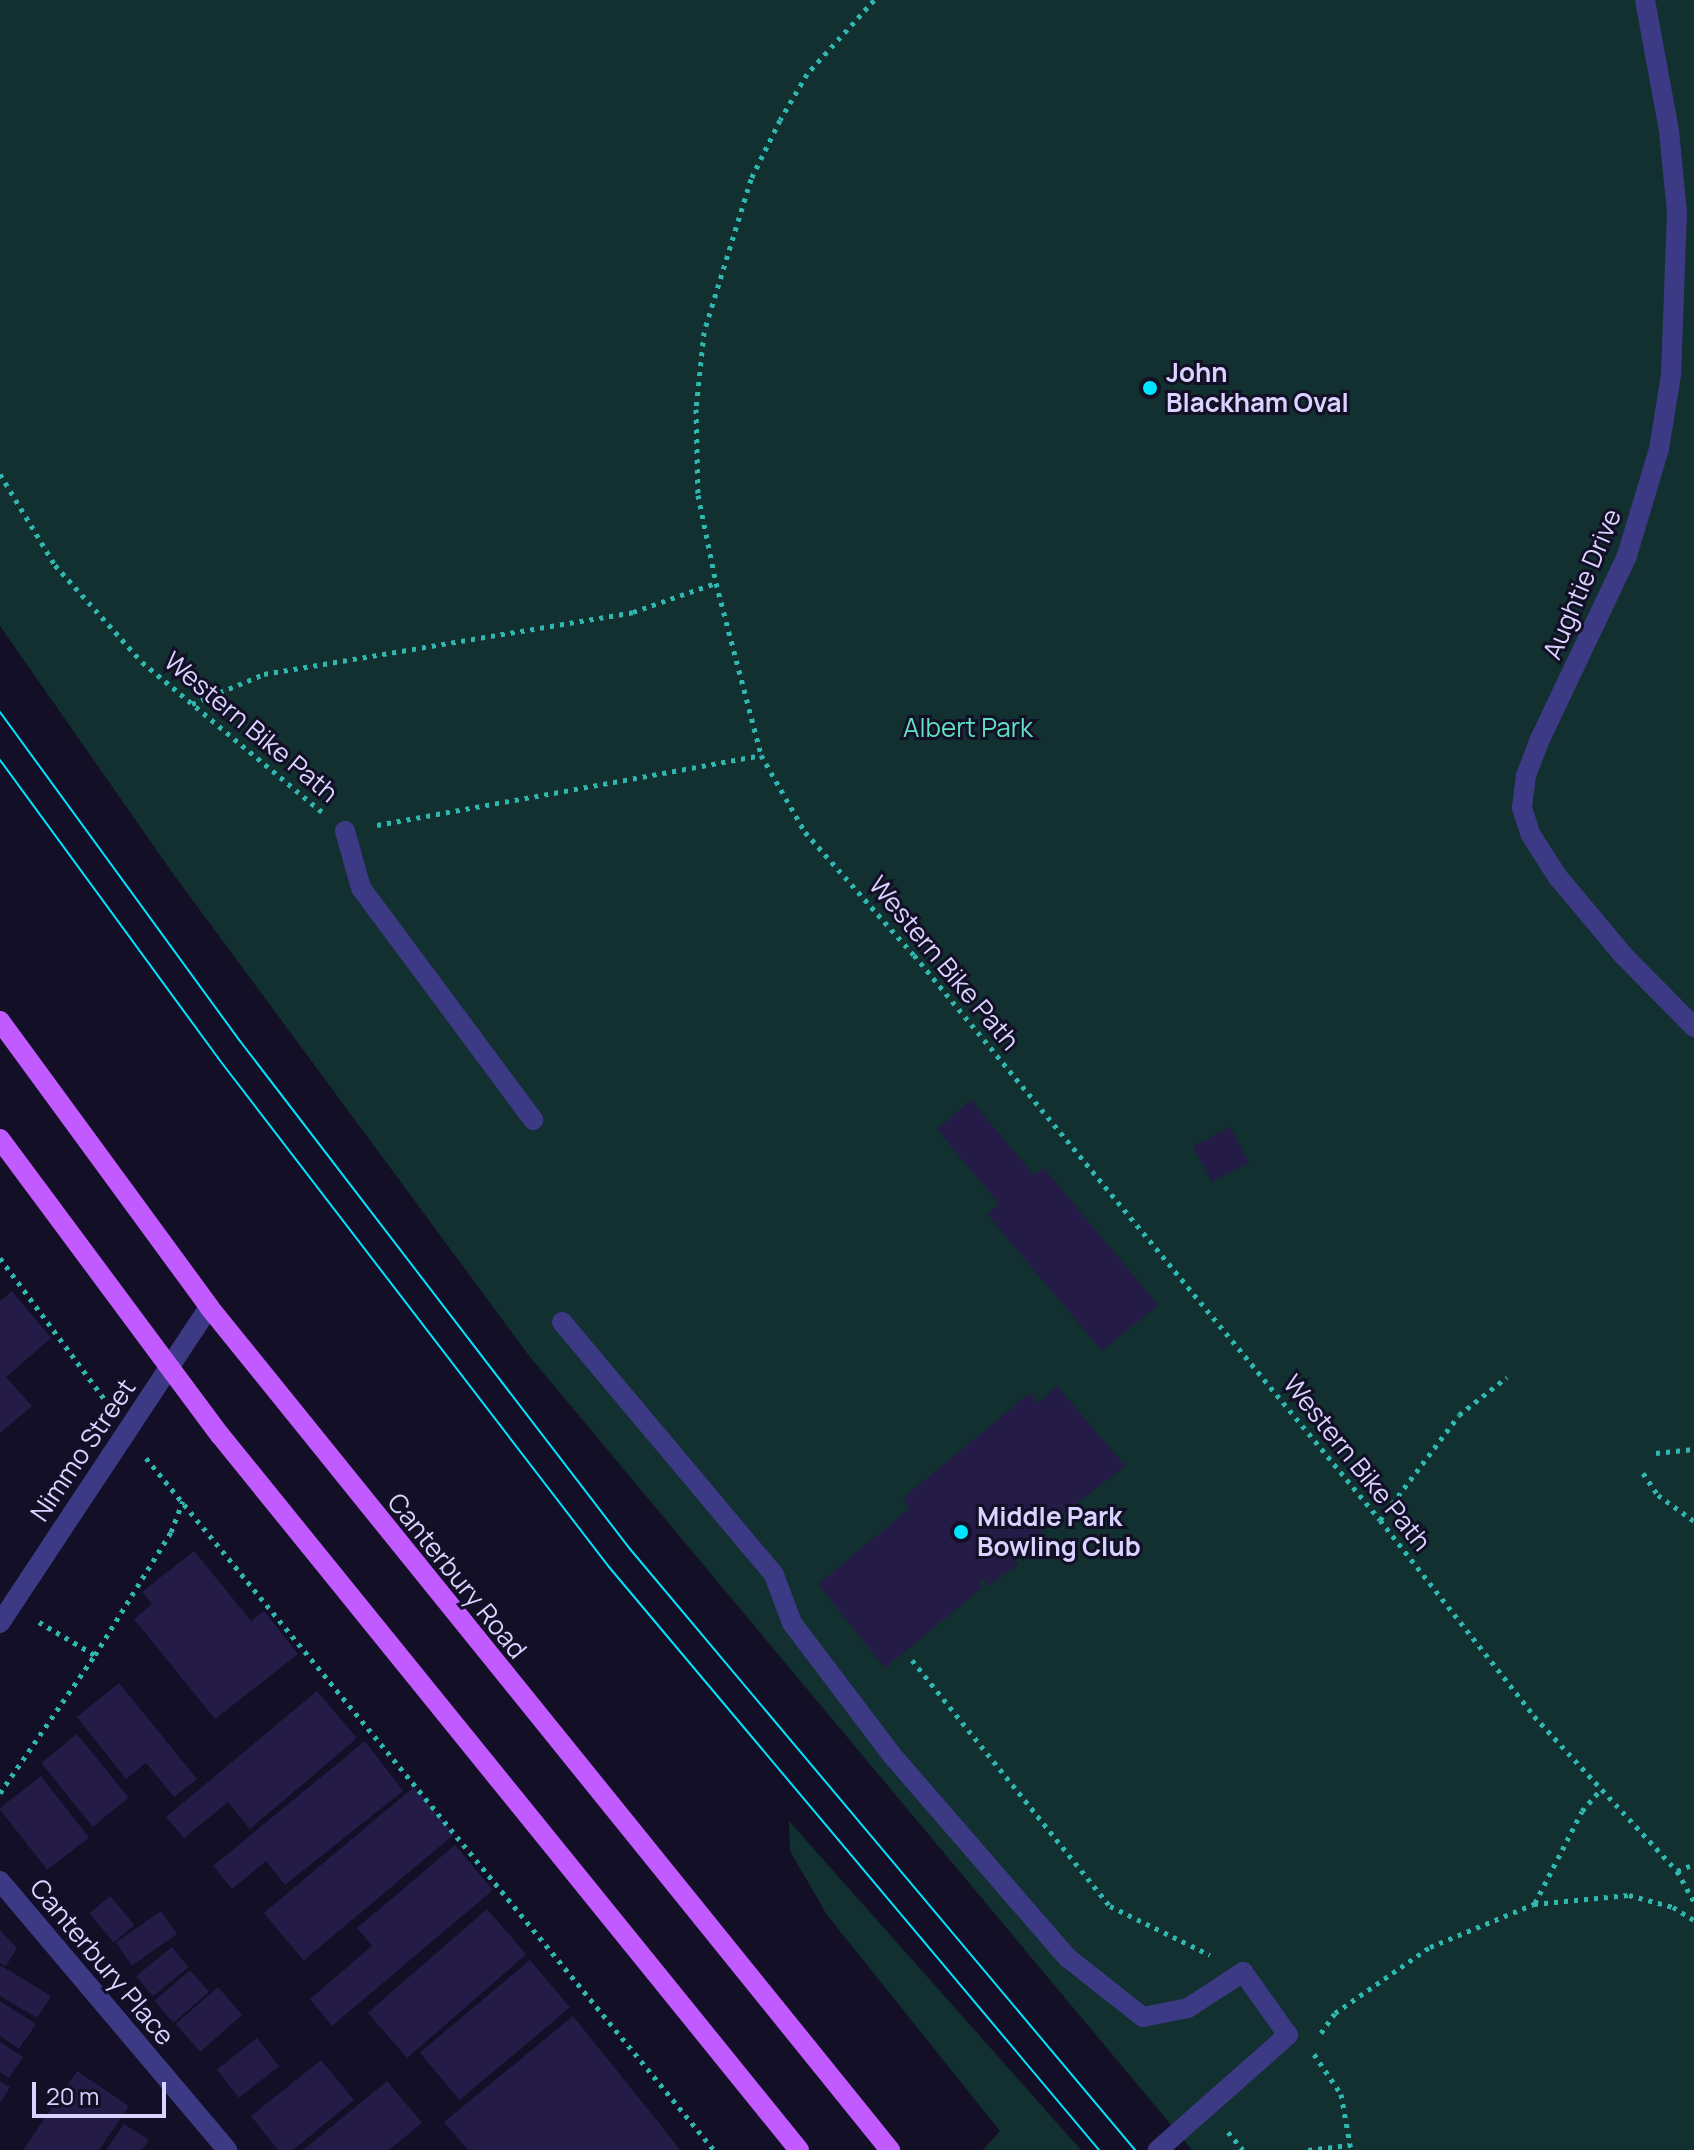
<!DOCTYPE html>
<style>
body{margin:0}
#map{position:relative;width:1694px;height:2150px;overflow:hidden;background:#130f26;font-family:Manrope,sans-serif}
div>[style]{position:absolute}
.green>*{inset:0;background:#12302f}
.building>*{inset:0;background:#241b47;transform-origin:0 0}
.path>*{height:5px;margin-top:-2.5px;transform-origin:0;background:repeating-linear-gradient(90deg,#2fb8b0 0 4px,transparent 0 10px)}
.service>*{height:20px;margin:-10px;padding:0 10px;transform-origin:10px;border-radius:10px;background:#3d3a85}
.minor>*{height:20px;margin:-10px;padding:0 10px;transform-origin:10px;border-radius:10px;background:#3d3a85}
.primary>*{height:20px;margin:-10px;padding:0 10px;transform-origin:10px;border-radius:10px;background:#c25bff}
.tram>*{height:2px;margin:-1px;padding:0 1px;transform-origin:1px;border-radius:1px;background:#00e5ff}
.dots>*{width:22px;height:22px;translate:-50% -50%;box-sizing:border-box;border:4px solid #130f26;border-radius:50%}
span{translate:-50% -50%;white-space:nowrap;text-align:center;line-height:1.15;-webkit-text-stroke:6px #130f26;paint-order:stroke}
.poi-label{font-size:26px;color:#d9d4ff;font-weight:700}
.left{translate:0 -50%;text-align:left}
.street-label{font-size:26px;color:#d9d4ff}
.park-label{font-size:26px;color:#5fe0c0}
.scale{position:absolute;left:32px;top:2082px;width:134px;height:36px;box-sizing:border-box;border:4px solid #d9d4ff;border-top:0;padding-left:10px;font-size:24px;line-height:28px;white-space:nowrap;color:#d9d4ff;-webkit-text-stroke:6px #130f26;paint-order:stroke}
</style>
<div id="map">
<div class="green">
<div style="clip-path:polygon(0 0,1694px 0,1694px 2150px,1192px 2150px,530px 1357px,174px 875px,0 626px)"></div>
<div style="clip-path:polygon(789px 1821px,1081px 2150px,983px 2150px,1000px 2131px,827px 1915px,790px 1851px)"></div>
</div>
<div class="building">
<div style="clip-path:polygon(971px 1100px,1034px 1175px,1044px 1168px,1158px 1305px,1102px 1351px,987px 1214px,999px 1204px,937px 1129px)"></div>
<div style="left:1230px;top:1127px;width:40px;height:42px;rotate:62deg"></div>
<div style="clip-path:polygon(12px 1291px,51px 1338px,6px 1377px,32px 1406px,0 1433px,0 1301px)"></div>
<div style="clip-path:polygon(1057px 1386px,1125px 1466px,1011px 1555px,1018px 1564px,989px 1586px,983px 1579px,978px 1582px,982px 1588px,885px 1668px,818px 1584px,910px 1508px,903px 1498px,1030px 1393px,1038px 1403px)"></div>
<div style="clip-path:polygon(194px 1551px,251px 1621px,264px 1611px,298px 1654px,215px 1719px,134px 1619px,152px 1604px,142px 1592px)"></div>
<div style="clip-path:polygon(119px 1683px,197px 1779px,174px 1797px,146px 1763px,126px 1779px,77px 1717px)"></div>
<div style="clip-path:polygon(317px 1691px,357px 1738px,250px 1829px,228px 1802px,184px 1838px,166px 1817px)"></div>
<div style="left:77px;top:1734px;width:82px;height:46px;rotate:51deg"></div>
<div style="clip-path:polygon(365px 1741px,403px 1791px,285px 1885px,266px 1861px,232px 1889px,213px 1866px)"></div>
<div style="left:41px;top:1776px;width:78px;height:53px;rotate:52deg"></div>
<div style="left:414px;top:1787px;width:62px;height:196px;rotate:50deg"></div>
<div style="clip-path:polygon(455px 1845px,493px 1890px,332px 2026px,310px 1999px,372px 1946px,357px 1928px)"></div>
<div style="left:110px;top:1896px;width:38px;height:27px;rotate:50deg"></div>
<div style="left:487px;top:1909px;width:60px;height:158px;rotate:49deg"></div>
<div style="left:161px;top:1911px;width:28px;height:55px;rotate:55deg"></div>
<div style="clip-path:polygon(0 1930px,17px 1948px,6px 1966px,0 1963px)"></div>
<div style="left:172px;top:1947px;width:26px;height:46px;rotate:51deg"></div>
<div style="left:530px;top:1960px;width:62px;height:144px;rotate:50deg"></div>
<div style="clip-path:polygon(0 1965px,51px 1996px,37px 2018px,0 1996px)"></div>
<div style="left:190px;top:1970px;width:29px;height:47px;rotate:49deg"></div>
<div style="left:218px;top:1987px;width:37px;height:56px;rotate:49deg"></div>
<div style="clip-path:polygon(0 2001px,36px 2024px,19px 2049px,0 2036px)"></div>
<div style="clip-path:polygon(573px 2016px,659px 2123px,680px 2150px,468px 2150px,444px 2122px)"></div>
<div style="left:257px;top:2038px;width:36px;height:51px;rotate:52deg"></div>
<div style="clip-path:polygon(0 2042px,23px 2057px,9px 2078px,0 2072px)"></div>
<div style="clip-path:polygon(321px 2060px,354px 2100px,293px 2150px,278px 2150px,251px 2116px)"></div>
<div style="clip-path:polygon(77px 2071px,129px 2106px,99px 2150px,23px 2150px)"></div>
<div style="clip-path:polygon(0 2081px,10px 2087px,0 2103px)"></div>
<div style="clip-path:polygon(387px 2081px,422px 2123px,389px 2150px,303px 2150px)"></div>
<div style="clip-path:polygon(124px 2124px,149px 2140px,142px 2150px,106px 2150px)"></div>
</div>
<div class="path">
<div style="left:874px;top:0;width:100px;rotate:132.2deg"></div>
<div style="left:807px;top:74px;width:53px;rotate:120.4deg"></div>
<div style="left:780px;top:120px;width:66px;rotate:116.2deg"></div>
<div style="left:751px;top:179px;width:160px;rotate:107.1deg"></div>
<div style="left:704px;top:332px;width:77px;rotate:95.9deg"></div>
<div style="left:696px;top:409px;width:86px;rotate:88.7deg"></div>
<div style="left:698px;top:495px;width:90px;rotate:78.4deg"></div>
<div style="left:716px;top:583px;width:178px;rotate:75.3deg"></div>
<div style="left:761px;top:755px;width:89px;rotate:60.3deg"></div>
<div style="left:805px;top:832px;width:164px;rotate:48.5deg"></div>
<div style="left:914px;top:955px;width:732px;rotate:50.48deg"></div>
<div style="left:1380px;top:1520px;width:249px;rotate:51.8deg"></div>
<div style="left:1534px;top:1716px;width:211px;rotate:47.3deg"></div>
<div style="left:1677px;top:1871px;width:35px;rotate:61deg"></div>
<div style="left:0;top:474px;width:106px;rotate:58.9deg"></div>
<div style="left:55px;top:565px;width:130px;rotate:48.1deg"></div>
<div style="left:142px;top:662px;width:234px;rotate:39.8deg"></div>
<div style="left:192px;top:704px;width:78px;rotate:-22.6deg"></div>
<div style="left:264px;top:674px;width:374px;rotate:-9.5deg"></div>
<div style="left:633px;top:612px;width:88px;rotate:-19.3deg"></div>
<div style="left:377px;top:825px;width:390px;rotate:-10.3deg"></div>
<div style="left:0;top:1258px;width:182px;rotate:53.5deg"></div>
<div style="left:1656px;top:1453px;width:38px;rotate:-6deg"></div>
<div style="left:146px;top:1458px;width:895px;rotate:50.62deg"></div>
<div style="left:1643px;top:1473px;width:27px;rotate:56deg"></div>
<div style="left:1658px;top:1495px;width:44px;rotate:35.8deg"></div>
<div style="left:1380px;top:1520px;width:131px;rotate:-53deg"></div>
<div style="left:1459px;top:1415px;width:61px;rotate:-38.4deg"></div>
<div style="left:39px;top:1622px;width:65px;rotate:30.5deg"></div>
<div style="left:912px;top:1660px;width:316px;rotate:51.2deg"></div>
<div style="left:1110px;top:1906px;width:111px;rotate:26.1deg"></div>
<div style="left:0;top:1793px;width:168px;rotate:-55.5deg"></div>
<div style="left:95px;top:1655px;width:145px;rotate:-58.3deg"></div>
<div style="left:171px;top:1532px;width:33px;rotate:-69deg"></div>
<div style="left:1677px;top:1871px;width:18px;rotate:-22deg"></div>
<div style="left:1535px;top:1903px;width:103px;rotate:-62.9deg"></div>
<div style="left:1582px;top:1811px;width:28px;rotate:-49deg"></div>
<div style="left:1321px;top:2033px;width:24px;rotate:-55deg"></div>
<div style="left:1335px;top:2013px;width:116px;rotate:-34.8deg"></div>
<div style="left:1430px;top:1947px;width:113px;rotate:-22.5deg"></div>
<div style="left:1534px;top:1904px;width:95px;rotate:-5.4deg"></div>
<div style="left:1629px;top:1895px;width:46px;rotate:15.3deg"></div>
<div style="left:1673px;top:1907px;width:25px;rotate:32deg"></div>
<div style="left:1314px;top:2054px;width:48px;rotate:56deg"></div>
<div style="left:1341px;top:2094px;width:57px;rotate:79.9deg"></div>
<div style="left:1228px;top:2132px;width:23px;rotate:50deg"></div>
<div style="left:1308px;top:2150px;width:42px;rotate:-6.8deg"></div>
</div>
<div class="service">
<div style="left:345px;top:831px;width:59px;rotate:74.3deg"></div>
<div style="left:361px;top:888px;width:289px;rotate:53.4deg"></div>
<div style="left:562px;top:1322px;width:330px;rotate:50deg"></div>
<div style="left:774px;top:1575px;width:51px;rotate:69.4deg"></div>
<div style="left:792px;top:1623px;width:164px;rotate:52.9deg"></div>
<div style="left:891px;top:1754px;width:270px;rotate:49.1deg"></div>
<div style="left:1068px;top:1958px;width:95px;rotate:38.2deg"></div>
<div style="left:1143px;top:2017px;width:46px;rotate:-11.3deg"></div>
<div style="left:1188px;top:2008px;width:66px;rotate:-33.2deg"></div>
<div style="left:1243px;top:1972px;width:77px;rotate:54.5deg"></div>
<div style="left:1288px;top:2035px;width:174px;rotate:138.5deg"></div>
</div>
<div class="minor">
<div style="left:1645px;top:0;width:133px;rotate:79.6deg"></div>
<div style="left:1669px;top:131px;width:81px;rotate:84.4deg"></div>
<div style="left:1677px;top:212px;width:163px;rotate:92.1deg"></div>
<div style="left:1671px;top:375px;width:75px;rotate:99.2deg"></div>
<div style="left:1659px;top:449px;width:112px;rotate:106.7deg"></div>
<div style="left:1627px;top:556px;width:203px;rotate:115.4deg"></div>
<div style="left:1540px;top:739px;width:39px;rotate:111deg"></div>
<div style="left:1526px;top:775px;width:33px;rotate:97deg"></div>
<div style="left:1522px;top:808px;width:28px;rotate:72deg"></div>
<div style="left:1531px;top:835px;width:49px;rotate:57.6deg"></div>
<div style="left:1557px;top:876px;width:104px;rotate:50.1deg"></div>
<div style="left:1624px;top:956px;width:100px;rotate:45.4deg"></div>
<div style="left:0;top:1623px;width:379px;rotate:-56.5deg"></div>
<div style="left:0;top:1881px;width:352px;rotate:49.8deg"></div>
</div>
<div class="primary">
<div style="left:0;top:1021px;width:354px;rotate:53.8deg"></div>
<div style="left:209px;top:1307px;width:1084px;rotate:51.07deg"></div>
<div style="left:0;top:1139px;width:369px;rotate:53.4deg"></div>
<div style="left:220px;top:1435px;width:920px;rotate:51deg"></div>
</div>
<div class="tram">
<div style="left:0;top:712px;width:407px;rotate:53.9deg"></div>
<div style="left:240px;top:1041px;width:640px;rotate:52.49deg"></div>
<div style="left:630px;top:1549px;width:785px;rotate:49.96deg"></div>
<div style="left:0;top:760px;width:369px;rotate:53.8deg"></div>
<div style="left:218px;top:1058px;width:642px;rotate:52.47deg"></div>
<div style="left:609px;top:1567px;width:762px;rotate:49.95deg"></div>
</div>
<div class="dots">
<div style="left:1150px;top:388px;background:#00e5ff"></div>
<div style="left:961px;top:1532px;background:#00e5ff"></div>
</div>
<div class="poi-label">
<span class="left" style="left:1166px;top:388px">John<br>Blackham Oval</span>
<span class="left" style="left:977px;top:1532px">Middle Park<br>Bowling Club</span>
</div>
<div class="street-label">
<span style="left:1582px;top:584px;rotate:-67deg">Aughtie Drive</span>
<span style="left:251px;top:727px;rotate:40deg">Western Bike Path</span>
<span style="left:944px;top:963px;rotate:50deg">Western Bike Path</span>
<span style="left:83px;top:1450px;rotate:-56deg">Nimmo Street</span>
<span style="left:1357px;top:1463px;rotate:51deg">Western Bike Path</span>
<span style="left:457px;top:1576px;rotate:51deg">Canterbury Road</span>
<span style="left:102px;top:1962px;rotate:50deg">Canterbury Place</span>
</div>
<div class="park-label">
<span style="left:968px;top:728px">Albert Park</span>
</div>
<div class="scale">20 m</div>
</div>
